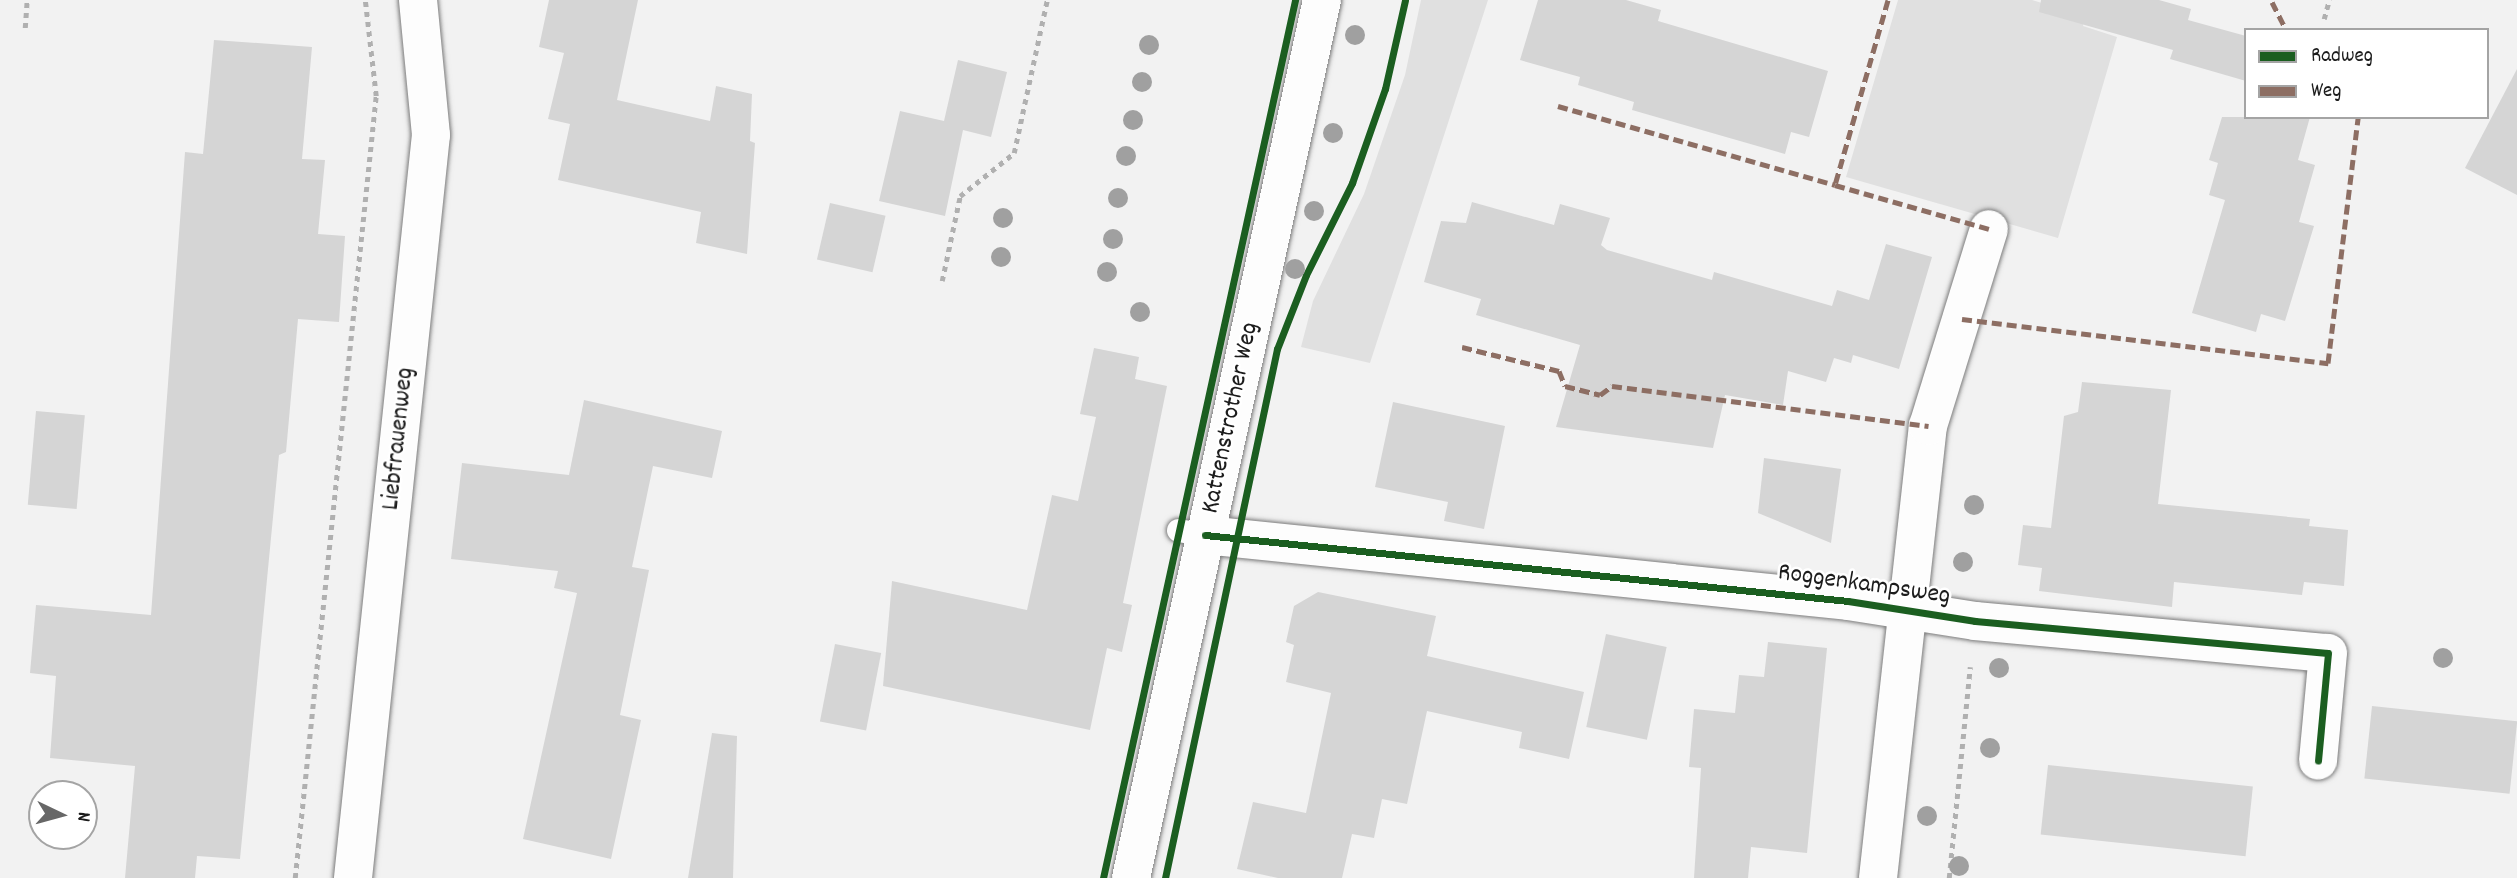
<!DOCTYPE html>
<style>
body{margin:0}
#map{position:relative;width:2517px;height:878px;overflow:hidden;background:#f2f2f2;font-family:Dekko,sans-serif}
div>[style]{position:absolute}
.green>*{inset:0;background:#e0e0e0}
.building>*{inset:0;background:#d5d5d5;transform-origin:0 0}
.path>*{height:4.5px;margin-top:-2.25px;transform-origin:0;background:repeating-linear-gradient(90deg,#b0b0b0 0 5px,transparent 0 10px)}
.roads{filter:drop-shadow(0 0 2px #7c7c7c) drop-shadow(0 0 2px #7c7c7c)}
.service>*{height:23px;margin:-11.5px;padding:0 11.5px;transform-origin:11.5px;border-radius:11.5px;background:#fdfdfd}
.minor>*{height:38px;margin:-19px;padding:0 19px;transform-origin:19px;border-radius:19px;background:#fdfdfd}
.quiet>*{height:5px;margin-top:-2.5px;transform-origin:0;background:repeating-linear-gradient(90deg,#8d6e63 0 10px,transparent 0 15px)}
.cycleway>*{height:7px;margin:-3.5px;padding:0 3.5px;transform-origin:3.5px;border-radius:3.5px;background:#1b5e20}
.trees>*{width:20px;height:20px;margin:-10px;border-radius:50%;background:#a0a0a0}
span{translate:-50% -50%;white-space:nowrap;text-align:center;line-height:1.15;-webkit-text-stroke:5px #fff;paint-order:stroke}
.street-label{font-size:26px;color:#1c1c1c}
.legend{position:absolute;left:2244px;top:28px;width:245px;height:91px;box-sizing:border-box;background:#fff;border:2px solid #a4a4a4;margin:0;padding:9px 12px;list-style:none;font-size:21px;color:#1c1c1c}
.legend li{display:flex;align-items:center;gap:14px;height:35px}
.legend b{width:35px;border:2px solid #a4a4a4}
.north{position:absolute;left:28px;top:780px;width:70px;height:70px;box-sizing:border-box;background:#fff;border:2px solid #a4a4a4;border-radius:50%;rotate:95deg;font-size:19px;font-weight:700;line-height:28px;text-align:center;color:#1c1c1c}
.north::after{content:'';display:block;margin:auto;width:24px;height:32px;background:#676767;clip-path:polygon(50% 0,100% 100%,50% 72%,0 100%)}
</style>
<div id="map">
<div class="green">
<div style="clip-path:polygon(1421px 0,1488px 0,1370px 363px,1301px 347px,1313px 301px,1364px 194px,1405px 75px)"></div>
<div style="clip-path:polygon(1898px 0,2032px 0,2085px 16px,2083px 26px,2117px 37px,2058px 238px,1846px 177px)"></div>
</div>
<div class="building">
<div style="clip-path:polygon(549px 0,638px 0,617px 100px,710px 121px,716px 86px,752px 94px,750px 141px,755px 143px,747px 254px,696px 243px,701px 212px,558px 180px,570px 124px,548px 119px,564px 53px,539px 47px)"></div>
<div style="clip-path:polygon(1538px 0,1626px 0,1661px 10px,1658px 21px,1828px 71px,1809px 137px,1791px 132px,1785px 154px,1632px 110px,1634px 102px,1578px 85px,1580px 77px,1520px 60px)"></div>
<div style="clip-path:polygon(2041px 0,2159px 0,2191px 9px,2188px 20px,2246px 36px,2246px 81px,2170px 59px,2173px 50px,2039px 12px)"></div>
<div style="clip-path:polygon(214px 40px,312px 47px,302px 159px,325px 160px,318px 234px,345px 236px,339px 322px,298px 319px,286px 452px,279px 455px,240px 859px,197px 856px,195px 878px,125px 878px,135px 766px,50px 758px,56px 676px,30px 673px,36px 605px,151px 615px,185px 152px,203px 154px)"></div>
<div style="clip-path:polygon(958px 60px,1007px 72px,991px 137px,963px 130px,945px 216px,879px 201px,900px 111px,944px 121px)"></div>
<div style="clip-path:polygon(2517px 69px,2517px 195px,2465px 168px)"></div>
<div style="clip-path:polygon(2222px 117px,2310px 117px,2298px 160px,2315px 165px,2299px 222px,2314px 226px,2285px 321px,2261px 314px,2256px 332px,2192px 313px,2225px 200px,2209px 195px,2218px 163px,2209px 160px)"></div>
<div style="clip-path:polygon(1472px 202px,1554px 225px,1560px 204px,1610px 218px,1601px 245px,1607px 250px,1712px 280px,1714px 272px,1832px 306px,1837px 290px,1869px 300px,1886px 244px,1932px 257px,1899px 369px,1853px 355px,1851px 363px,1834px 358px,1826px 382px,1788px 371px,1783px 405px,1725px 395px,1713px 448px,1556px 427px,1580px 345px,1476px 315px,1481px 299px,1424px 282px,1441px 221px,1466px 223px)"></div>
<div style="left:830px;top:203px;width:57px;height:58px;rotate:13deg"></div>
<div style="clip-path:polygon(1094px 348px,1139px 357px,1135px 379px,1167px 386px,1123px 603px,1132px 605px,1122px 652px,1107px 648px,1090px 730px,883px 686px,892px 581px,1027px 610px,1052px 495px,1078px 501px,1096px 417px,1080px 414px)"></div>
<div style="clip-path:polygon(2082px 382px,2171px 390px,2158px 504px,2310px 519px,2309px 526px,2348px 530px,2344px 586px,2304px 582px,2302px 595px,2174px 582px,2172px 607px,2039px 591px,2042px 568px,2018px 565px,2023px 525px,2051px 528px,2064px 416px,2078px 412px)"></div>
<div style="clip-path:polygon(584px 400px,722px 431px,712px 478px,653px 466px,632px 567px,649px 570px,620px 715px,641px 720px,611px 859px,523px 839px,577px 593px,554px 588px,558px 571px,451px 559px,462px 463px,569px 475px)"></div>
<div style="clip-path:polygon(1393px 402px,1505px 426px,1484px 529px,1444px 521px,1448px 502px,1375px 487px)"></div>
<div style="left:36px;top:411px;width:49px;height:94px;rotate:5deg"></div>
<div style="clip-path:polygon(1764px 458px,1841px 469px,1831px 543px,1758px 513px)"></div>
<div style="clip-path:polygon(1318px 592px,1436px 616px,1427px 656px,1584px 692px,1569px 759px,1519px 748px,1522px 732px,1427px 711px,1407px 804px,1382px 799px,1374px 838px,1352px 834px,1342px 878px,1278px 878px,1237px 869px,1253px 802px,1306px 813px,1331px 693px,1286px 682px,1294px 645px,1286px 642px,1294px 606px)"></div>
<div style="left:1606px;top:634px;width:62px;height:95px;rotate:12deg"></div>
<div style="clip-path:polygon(1768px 642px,1827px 648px,1807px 853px,1751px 847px,1748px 878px,1694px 878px,1701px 768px,1689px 767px,1694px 709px,1735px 713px,1739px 675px,1764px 677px)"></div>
<div style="left:835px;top:644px;width:47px;height:79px;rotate:11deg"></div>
<div style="left:2372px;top:706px;width:146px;height:73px;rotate:6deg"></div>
<div style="clip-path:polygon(712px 733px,737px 736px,733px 878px,688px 878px)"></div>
<div style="left:2048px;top:765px;width:206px;height:70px;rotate:6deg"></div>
</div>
<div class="path">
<div style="left:2324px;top:19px;width:20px;rotate:-75deg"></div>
<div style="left:25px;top:28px;width:28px;rotate:-86deg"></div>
<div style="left:942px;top:281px;width:87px;rotate:-78deg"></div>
<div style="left:960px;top:196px;width:69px;rotate:-38.5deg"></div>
<div style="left:1014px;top:153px;width:157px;rotate:-77.8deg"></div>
<div style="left:295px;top:878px;width:786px;rotate:-84.09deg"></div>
<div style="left:376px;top:96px;width:97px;rotate:-96.5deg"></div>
<div style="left:1949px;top:878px;width:212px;rotate:-84.3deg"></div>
</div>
<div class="roads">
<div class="service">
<div style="left:1178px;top:530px;width:27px;rotate:10deg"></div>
</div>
<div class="minor">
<div style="left:1205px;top:535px;width:646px;rotate:5.86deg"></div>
<div style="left:1848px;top:601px;width:129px;rotate:8.9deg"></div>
<div style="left:1975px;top:621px;width:354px;rotate:5.2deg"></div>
<div style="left:2328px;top:653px;width:108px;rotate:95.3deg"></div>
<div style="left:353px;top:878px;width:747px;rotate:-84.01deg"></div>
<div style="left:431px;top:135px;width:136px;rotate:-95.5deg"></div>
<div style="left:1131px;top:878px;width:899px;rotate:-77.73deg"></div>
<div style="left:1878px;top:878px;width:455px;rotate:-83.7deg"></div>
<div style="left:1928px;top:426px;width:206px;rotate:-72.8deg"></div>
</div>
</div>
<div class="quiet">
<div style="left:1888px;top:0;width:192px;rotate:106deg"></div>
<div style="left:1835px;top:185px;width:160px;rotate:15.9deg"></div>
<div style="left:2272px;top:2px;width:31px;rotate:63deg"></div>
<div style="left:1558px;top:106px;width:288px;rotate:15.9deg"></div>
<div style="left:1962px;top:319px;width:369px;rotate:6.9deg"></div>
<div style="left:2328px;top:363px;width:248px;rotate:-83deg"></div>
<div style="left:1462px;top:347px;width:100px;rotate:13.9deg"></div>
<div style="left:1559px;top:371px;width:16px;rotate:68deg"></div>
<div style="left:1565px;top:386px;width:36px;rotate:14deg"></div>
<div style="left:1600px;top:395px;width:15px;rotate:-37deg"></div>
<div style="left:1612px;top:386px;width:319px;rotate:7.2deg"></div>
</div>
<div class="cycleway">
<div style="left:1205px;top:535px;width:646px;rotate:5.86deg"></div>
<div style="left:1848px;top:601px;width:129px;rotate:8.9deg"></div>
<div style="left:1975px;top:621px;width:354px;rotate:5.2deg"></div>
<div style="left:2328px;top:653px;width:108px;rotate:95.3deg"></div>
<div style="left:1103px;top:878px;width:899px;rotate:-77.66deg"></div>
<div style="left:1165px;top:878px;width:541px;rotate:-78.05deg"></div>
<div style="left:1277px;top:349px;width:79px;rotate:-68.6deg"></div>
<div style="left:1306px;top:275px;width:103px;rotate:-63.4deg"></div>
<div style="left:1352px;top:183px;width:100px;rotate:-70.7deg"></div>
<div style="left:1385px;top:89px;width:91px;rotate:-77.3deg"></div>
</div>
<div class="trees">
<div style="left:1355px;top:35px"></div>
<div style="left:1149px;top:45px"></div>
<div style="left:1142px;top:82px"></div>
<div style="left:1133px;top:120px"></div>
<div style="left:1333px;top:133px"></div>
<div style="left:1126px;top:156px"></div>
<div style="left:1118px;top:198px"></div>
<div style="left:1314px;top:211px"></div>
<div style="left:1003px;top:218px"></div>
<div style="left:1113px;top:239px"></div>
<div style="left:1001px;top:257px"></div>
<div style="left:1295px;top:269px"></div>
<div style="left:1107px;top:272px"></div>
<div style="left:1140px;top:312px"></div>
<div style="left:1974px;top:505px"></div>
<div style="left:1963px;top:562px"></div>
<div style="left:2443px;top:658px"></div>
<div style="left:1999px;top:668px"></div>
<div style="left:1990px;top:748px"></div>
<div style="left:1927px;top:816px"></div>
<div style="left:1959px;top:866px"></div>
</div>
<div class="street-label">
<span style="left:1231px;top:418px;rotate:-78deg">Kattenstrother Weg</span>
<span style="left:399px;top:439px;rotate:-84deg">Liebfrauenweg</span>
<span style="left:1864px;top:585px;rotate:8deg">Roggenkampsweg</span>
</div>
<ul class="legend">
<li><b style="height:9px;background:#1b5e20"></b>Radweg</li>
<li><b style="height:9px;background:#8d6e63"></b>Weg</li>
</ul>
<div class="north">N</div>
</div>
